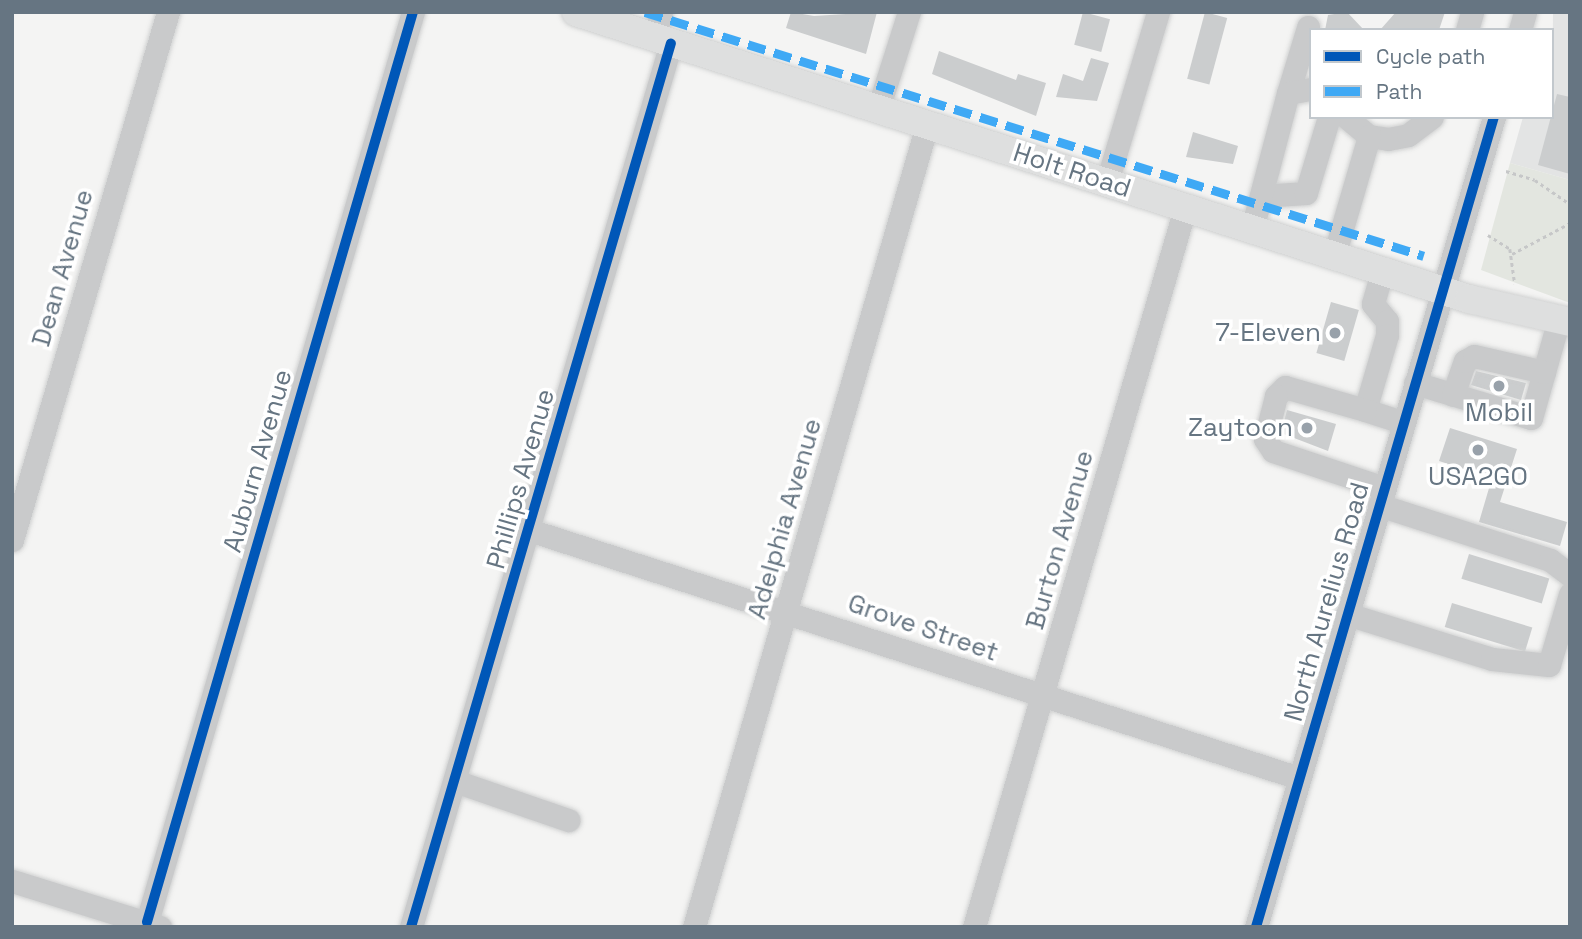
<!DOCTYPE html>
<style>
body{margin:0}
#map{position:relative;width:1582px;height:939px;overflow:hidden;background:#f4f4f3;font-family:"Space Grotesk",sans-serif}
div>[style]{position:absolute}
.built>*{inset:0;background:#e3e4e4}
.green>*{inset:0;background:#e3e6e0}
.building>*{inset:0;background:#cbcdce;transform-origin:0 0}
.path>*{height:2.5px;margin-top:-1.25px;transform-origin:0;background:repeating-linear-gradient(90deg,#c6c7c8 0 3.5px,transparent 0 7px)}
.roads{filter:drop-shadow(0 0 2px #d0d1d1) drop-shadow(0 0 2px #d0d1d1)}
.minor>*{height:23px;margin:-11.5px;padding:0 11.5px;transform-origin:11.5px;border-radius:11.5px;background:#c9cacb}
.major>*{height:28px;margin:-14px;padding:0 14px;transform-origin:14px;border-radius:14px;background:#dedfdf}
.quiet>*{height:9px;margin-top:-4.5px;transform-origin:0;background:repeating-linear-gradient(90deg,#3fa9f5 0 18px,transparent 0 27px)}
.cycleway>*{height:10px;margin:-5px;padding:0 5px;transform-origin:5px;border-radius:5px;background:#0057b8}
.dots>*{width:19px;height:19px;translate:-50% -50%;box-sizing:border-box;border:4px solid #fff;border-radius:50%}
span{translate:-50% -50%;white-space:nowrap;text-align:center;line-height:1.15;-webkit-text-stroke:7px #fff;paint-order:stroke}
.street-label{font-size:26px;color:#667582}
.poi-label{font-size:26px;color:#667582}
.right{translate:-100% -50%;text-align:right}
.frame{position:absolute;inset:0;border:14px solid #667582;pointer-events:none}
.legend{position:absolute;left:1309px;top:28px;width:245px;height:91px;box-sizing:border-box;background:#fff;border:2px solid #c2c8cd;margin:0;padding:9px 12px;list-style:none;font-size:21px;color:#667582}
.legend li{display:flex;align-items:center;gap:14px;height:35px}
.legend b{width:35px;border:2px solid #c2c8cd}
</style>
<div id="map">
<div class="built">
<div style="clip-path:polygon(1553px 12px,1570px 12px,1570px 180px,1510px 163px,1523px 117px,1552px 117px)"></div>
</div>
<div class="green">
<div style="clip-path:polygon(1510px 163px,1570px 180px,1570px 303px,1481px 270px)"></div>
</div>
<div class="building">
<div style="clip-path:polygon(791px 12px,814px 16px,877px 12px,866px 54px,786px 28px)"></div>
<div style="left:1083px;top:12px;width:28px;height:34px;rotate:15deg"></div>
<div style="left:1205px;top:12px;width:23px;height:69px;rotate:15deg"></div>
<div style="clip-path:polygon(1347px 12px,1364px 30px,1325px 30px,1328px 15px)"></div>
<div style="clip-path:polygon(1396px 12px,1445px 12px,1439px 30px,1380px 30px)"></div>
<div style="clip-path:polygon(939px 51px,1016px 80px,1018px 74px,1046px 83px,1036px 116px,932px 74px)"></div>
<div style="clip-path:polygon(1091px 58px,1109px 63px,1097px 101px,1056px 97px,1063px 74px,1083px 81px)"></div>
<div style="clip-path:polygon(1557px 94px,1570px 97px,1570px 174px,1538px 165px)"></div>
<div style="clip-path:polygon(1193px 132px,1238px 146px,1233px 164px,1186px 157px)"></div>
<div style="left:1331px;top:302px;width:29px;height:53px;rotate:16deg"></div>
<div style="clip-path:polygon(1476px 371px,1526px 383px,1521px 400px,1471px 385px)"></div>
<div style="clip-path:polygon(1287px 410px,1336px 424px,1328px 451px,1281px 433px)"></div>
<div style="clip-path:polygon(1450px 428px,1517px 449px,1500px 502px,1567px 522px,1560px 546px,1479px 522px,1492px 478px,1439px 461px)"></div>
<div style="left:1469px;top:554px;width:84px;height:26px;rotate:17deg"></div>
<div style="left:1452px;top:603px;width:84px;height:25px;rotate:17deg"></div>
</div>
<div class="path">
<div style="left:1506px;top:171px;width:30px;rotate:17deg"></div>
<div style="left:1535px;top:180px;width:42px;rotate:34.4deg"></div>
<div style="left:1488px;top:235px;width:26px;rotate:32deg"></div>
<div style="left:1510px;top:249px;width:35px;rotate:82deg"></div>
<div style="left:1512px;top:254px;width:66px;rotate:-28.1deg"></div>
</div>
<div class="roads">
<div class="minor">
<div style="left:1467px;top:30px;width:19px;rotate:-74deg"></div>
<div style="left:1520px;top:30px;width:19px;rotate:-74deg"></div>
<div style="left:654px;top:38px;width:27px;rotate:-75deg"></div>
<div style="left:1288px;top:93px;width:69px;rotate:-73.1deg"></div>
<div style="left:878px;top:109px;width:102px;rotate:-72.3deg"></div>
<div style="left:1346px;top:117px;width:30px;rotate:40deg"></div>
<div style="left:1369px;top:136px;width:19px;rotate:9deg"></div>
<div style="left:1388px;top:139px;width:20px;rotate:-11deg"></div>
<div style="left:1408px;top:135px;width:30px;rotate:-37deg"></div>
<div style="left:1107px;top:182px;width:177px;rotate:-73.3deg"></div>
<div style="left:1261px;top:196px;width:45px;rotate:-3.8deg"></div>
<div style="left:1306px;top:193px;width:79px;rotate:-73.2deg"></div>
<div style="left:1252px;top:229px;width:141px;rotate:-75.2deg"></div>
<div style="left:1288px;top:93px;width:23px;rotate:-10deg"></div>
<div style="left:1334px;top:256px;width:125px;rotate:-73.7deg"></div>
<div style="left:1382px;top:272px;width:33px;rotate:106deg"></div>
<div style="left:1373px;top:304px;width:22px;rotate:51deg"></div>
<div style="left:1387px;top:321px;width:14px;rotate:90deg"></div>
<div style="left:1387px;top:335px;width:78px;rotate:106.3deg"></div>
<div style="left:1365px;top:410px;width:40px;rotate:18deg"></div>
<div style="left:1415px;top:383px;width:121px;rotate:16.8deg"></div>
<div style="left:1531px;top:418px;width:103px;rotate:-74.2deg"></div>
<div style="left:1453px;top:395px;width:36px;rotate:-71deg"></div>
<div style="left:1465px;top:361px;width:10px;rotate:-29deg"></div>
<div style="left:1474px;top:356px;width:72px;rotate:12.9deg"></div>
<div style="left:1365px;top:410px;width:83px;rotate:-164deg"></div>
<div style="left:1285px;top:387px;width:13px;rotate:135deg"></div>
<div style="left:1276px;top:396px;width:44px;rotate:104.3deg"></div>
<div style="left:1265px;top:439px;width:14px;rotate:56deg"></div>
<div style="left:1273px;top:451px;width:117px;rotate:18.4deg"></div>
<div style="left:1379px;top:505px;width:180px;rotate:17.8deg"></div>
<div style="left:1550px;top:560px;width:25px;rotate:37deg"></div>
<div style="left:529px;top:530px;width:809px;rotate:17.85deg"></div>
<div style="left:12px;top:540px;width:551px;rotate:-73.54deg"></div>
<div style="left:1347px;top:614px;width:152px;rotate:17.2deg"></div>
<div style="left:1492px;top:659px;width:57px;rotate:6deg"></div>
<div style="left:1549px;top:665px;width:74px;rotate:-73.5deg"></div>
<div style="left:455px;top:781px;width:120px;rotate:19deg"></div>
<div style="left:12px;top:881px;width:155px;rotate:17.3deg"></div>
<div style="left:147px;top:922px;width:948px;rotate:-73.71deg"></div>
<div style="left:411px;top:927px;width:921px;rotate:-73.61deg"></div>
<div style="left:694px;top:927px;width:835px;rotate:-73.8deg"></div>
<div style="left:974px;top:927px;width:749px;rotate:-73.64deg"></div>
<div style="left:1256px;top:927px;width:844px;rotate:-73.63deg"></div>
</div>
<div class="major">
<div style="left:576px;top:12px;width:938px;rotate:17.82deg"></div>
<div style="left:1469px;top:299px;width:104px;rotate:12.8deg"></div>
</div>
</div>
<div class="quiet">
<div style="left:645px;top:12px;width:816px;rotate:17.39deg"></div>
</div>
<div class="cycleway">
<div style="left:147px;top:922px;width:948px;rotate:-73.71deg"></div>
<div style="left:411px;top:927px;width:921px;rotate:-73.61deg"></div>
<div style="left:1256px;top:927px;width:844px;rotate:-73.63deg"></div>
</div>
<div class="dots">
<div style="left:1335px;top:333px;background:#98a1aa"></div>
<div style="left:1499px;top:386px;background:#98a1aa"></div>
<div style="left:1307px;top:428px;background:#98a1aa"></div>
<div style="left:1478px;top:450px;background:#98a1aa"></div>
</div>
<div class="street-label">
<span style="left:1072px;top:171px;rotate:18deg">Holt Road</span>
<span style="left:63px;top:268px;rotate:-74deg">Dean Avenue</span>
<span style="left:258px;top:461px;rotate:-74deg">Auburn Avenue</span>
<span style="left:521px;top:479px;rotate:-74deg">Phillips Avenue</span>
<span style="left:785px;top:519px;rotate:-74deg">Adelphia Avenue</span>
<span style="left:1060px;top:540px;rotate:-74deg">Burton Avenue</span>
<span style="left:1327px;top:602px;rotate:-74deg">North Aurelius Road</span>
<span style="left:923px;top:628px;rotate:19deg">Grove Street</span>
</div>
<div class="poi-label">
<span class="right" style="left:1321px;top:333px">7-Eleven</span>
<span style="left:1499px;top:413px">Mobil</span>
<span class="right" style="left:1293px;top:428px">Zaytoon</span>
<span style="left:1478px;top:477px">USA2GO</span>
</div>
<div class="frame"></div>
<ul class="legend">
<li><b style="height:9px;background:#0057b8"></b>Cycle path</li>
<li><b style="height:9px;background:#3fa9f5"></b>Path</li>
</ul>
</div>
